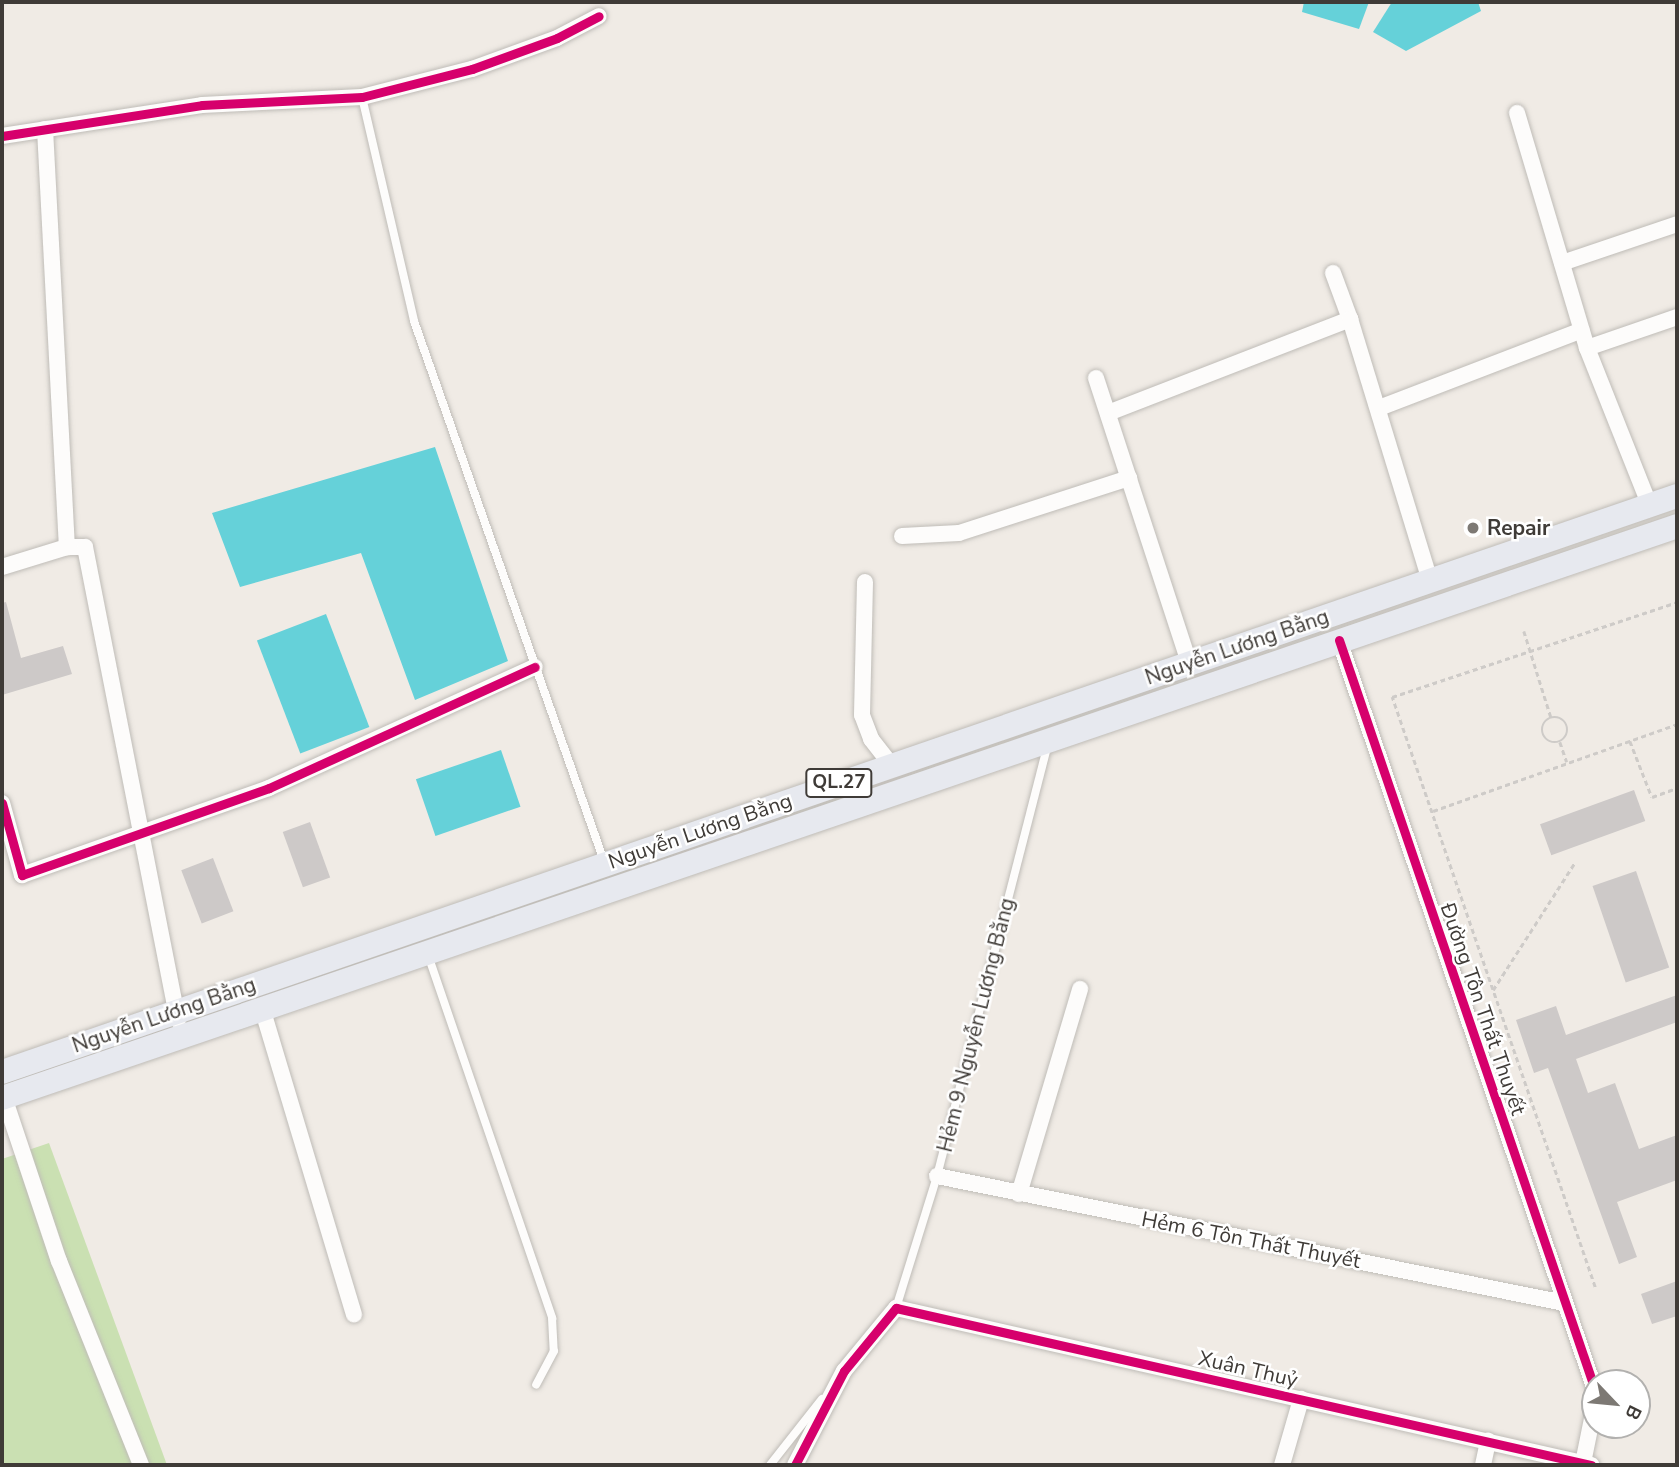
<!DOCTYPE html>
<meta charset="utf-8">
<style>
body{margin:0}
#map{position:relative;width:1679px;height:1467px;overflow:hidden;background:#f0ebe5;font-family:"Nunito Sans",sans-serif}
div>[style]{position:absolute}
.green>*{inset:0;background:#cae0b2}
.water>*{inset:0;background:#65d1d9;transform-origin:0 0}
.building>*{inset:0;background:#cdc9c8;transform-origin:0 0}
.path>*{height:2.5px;margin-top:-1.25px;transform-origin:0;background:repeating-linear-gradient(90deg,#cecbc8 0 5px,transparent 0 8.5px)}
.path>.ring{margin:-1.25px;padding:0;box-sizing:content-box;background:none;border:2.5px solid #cecbc8;border-radius:50%}
.roads{filter:drop-shadow(0 0 2px #bfbcb7) drop-shadow(0 0 2px #bfbcb7)}
.lane>*{height:8px;margin:-4px;padding:0 4px;transform-origin:4px;border-radius:4px;background:#fdfcfb}
.street>*{height:16px;margin:-8px;padding:0 8px;transform-origin:8px;border-radius:8px;background:#fdfcfb}
.primary>*{height:24px;margin:-12px;padding:0 12px;transform-origin:12px;border-radius:12px;background:#e7e9ef}
.cycleway>*{height:9px;margin:-4.5px;padding:0 4.5px;transform-origin:4.5px;border-radius:4.5px;background:#d6006c}
.dots>*{width:19px;height:19px;translate:-50% -50%;box-sizing:border-box;border:4px solid #fff;border-radius:50%}
span{translate:-50% -50%;white-space:nowrap;text-align:center;line-height:1.15;-webkit-text-stroke:5px #fff;paint-order:stroke}
.shield-label span{padding:2px 5px;background:#fff;border:2px solid;border-radius:5px;-webkit-text-stroke-width:0}
.shield-label{font-size:19px;color:#3f3b37;font-weight:700}
.poi-label{font-size:21px;color:#3f3b37;font-weight:700}
.left{translate:0 -50%;text-align:left}
.street-label{font-size:21px;color:#3f3b37}
.frame{position:absolute;inset:0;border:4px solid #3f3b37;pointer-events:none}
.north{position:absolute;left:1581px;top:1369px;width:70px;height:70px;box-sizing:border-box;background:#fff;border:2px solid #b2b1af;border-radius:50%;rotate:116deg;font-size:19px;font-weight:700;line-height:28px;text-align:center;color:#3f3b37}
.north::after{content:'';display:block;margin:auto;width:24px;height:32px;background:#7d7974;clip-path:polygon(50% 0,100% 100%,50% 72%,0 100%)}
</style>
<div id="map">
<div class="green">
<div style="clip-path:polygon(49px 1143px,167px 1465px,2px 1465px,2px 1159px)"></div>
</div>
<div class="water">
<div style="clip-path:polygon(1304px 2px,1369px 2px,1359px 29px,1302px 12px)"></div>
<div style="clip-path:polygon(1392px 2px,1478px 2px,1481px 11px,1406px 51px,1373px 32px)"></div>
<div style="clip-path:polygon(435px 447px,508px 661px,415px 700px,361px 553px,240px 587px,212px 513px)"></div>
<div style="left:326px;top:614px;width:121px;height:74px;rotate:69deg"></div>
<div style="left:501px;top:750px;width:60px;height:90px;rotate:71deg"></div>
</div>
<div class="building">
<div style="clip-path:polygon(6px 602px,21px 658px,63px 646px,72px 674px,2px 695px,2px 603px)"></div>
<div style="left:1634px;top:790px;width:33px;height:100px;rotate:70deg"></div>
<div style="left:310px;top:822px;width:59px;height:29px;rotate:70deg"></div>
<div style="left:213px;top:858px;width:57px;height:34px;rotate:69deg"></div>
<div style="left:1636px;top:871px;width:102px;height:46px;rotate:71deg"></div>
<div style="clip-path:polygon(1677px 995px,1677px 1022px,1576px 1059px,1588px 1093px,1615px 1083px,1639px 1149px,1677px 1135px,1677px 1180px,1617px 1202px,1637px 1257px,1619px 1264px,1548px 1068px,1534px 1073px,1516px 1020px,1556px 1006px,1566px 1035px)"></div>
<div style="clip-path:polygon(1677px 1281px,1677px 1316px,1652px 1324px,1641px 1294px)"></div>
</div>
<div class="path">
<div style="left:1524px;top:631px;width:90px;rotate:72.6deg"></div>
<div class="ring" style="left:1542px;top:717px;width:23.5px;height:23.5px"></div>
<div style="left:1630px;top:741px;width:60px;rotate:68.6deg"></div>
<div style="left:1652px;top:797px;width:27px;rotate:-20deg"></div>
<div style="left:1560px;top:742px;width:21px;rotate:71deg"></div>
<div style="left:1433px;top:811px;width:259px;rotate:-19.6deg"></div>
<div style="left:1493px;top:990px;width:150px;rotate:-57.3deg"></div>
<div style="left:1595px;top:1287px;width:624px;rotate:-108.99deg"></div>
<div style="left:1392px;top:697px;width:300px;rotate:-18.4deg"></div>
</div>
<div class="roads">
<div class="lane">
<div style="left:362px;top:97px;width:230px;rotate:76.9deg"></div>
<div style="left:414px;top:321px;width:572px;rotate:70.62deg"></div>
<div style="left:428px;top:955px;width:384px;rotate:71.1deg"></div>
<div style="left:552px;top:1318px;width:33px;rotate:87deg"></div>
<div style="left:554px;top:1351px;width:38px;rotate:118deg"></div>
<div style="left:896px;top:1308px;width:138px;rotate:-72.7deg"></div>
<div style="left:937px;top:1176px;width:445px;rotate:-75.6deg"></div>
<div style="left:770px;top:1465px;width:84px;rotate:-51.8deg"></div>
</div>
<div class="street">
<div style="left:1517px;top:113px;width:245px;rotate:73.4deg"></div>
<div style="left:1587px;top:348px;width:170px;rotate:68.3deg"></div>
<div style="left:45px;top:129px;width:419px;rotate:87deg"></div>
<div style="left:2px;top:136px;width:202px;rotate:-8.8deg"></div>
<div style="left:202px;top:105px;width:160px;rotate:-2.9deg"></div>
<div style="left:362px;top:97px;width:114px;rotate:-14.3deg"></div>
<div style="left:472px;top:69px;width:90px;rotate:-20deg"></div>
<div style="left:557px;top:38px;width:47px;rotate:-27.6deg"></div>
<div style="left:1562px;top:263px;width:121px;rotate:-18.7deg"></div>
<div style="left:1333px;top:273px;width:49px;rotate:69.7deg"></div>
<div style="left:1587px;top:348px;width:95px;rotate:-19deg"></div>
<div style="left:1096px;top:378px;width:300px;rotate:71.9deg"></div>
<div style="left:1379px;top:408px;width:217px;rotate:-21deg"></div>
<div style="left:1108px;top:413px;width:260px;rotate:-21.2deg"></div>
<div style="left:1350px;top:319px;width:274px;rotate:73deg"></div>
<div style="left:902px;top:536px;width:57px;rotate:-3deg"></div>
<div style="left:959px;top:533px;width:179px;rotate:-17.9deg"></div>
<div style="left:2px;top:567px;width:68px;rotate:-17.1deg"></div>
<div style="left:67px;top:547px;width:18px"></div>
<div style="left:85px;top:547px;width:482px;rotate:78.9deg"></div>
<div style="left:865px;top:582px;width:133px;rotate:91.3deg"></div>
<div style="left:862px;top:715px;width:26px;rotate:69deg"></div>
<div style="left:871px;top:739px;width:33px;rotate:52deg"></div>
<div style="left:1339px;top:640px;width:792px;rotate:71.15deg"></div>
<div style="left:2px;top:803px;width:75px;rotate:74.5deg"></div>
<div style="left:22px;top:875px;width:262px;rotate:-19.4deg"></div>
<div style="left:269px;top:788px;width:292px;rotate:-24.5deg"></div>
<div style="left:262px;top:1008px;width:320px;rotate:73.3deg"></div>
<div style="left:4px;top:1097px;width:173px;rotate:71.5deg"></div>
<div style="left:59px;top:1261px;width:220px;rotate:68.1deg"></div>
<div style="left:937px;top:1176px;width:640px;rotate:11.45deg"></div>
<div style="left:1019px;top:1194px;width:214px;rotate:-73.4deg"></div>
<div style="left:1583px;top:1463px;width:60px;rotate:-78.5deg"></div>
<div style="left:795px;top:1465px;width:106px;rotate:-62.5deg"></div>
<div style="left:844px;top:1371px;width:82px;rotate:-50.5deg"></div>
<div style="left:896px;top:1308px;width:713px;rotate:12.73deg"></div>
<div style="left:1282px;top:1465px;width:69px;rotate:-73.9deg"></div>
<div style="left:1483px;top:1465px;width:25px;rotate:-78deg"></div>
</div>
<div class="primary">
<div style="left:2px;top:1072px;width:1771px;rotate:-18.98deg"></div>
<div style="left:2px;top:1098px;width:1770px;rotate:-18.85deg"></div>
</div>
</div>
<div class="cycleway">
<div style="left:2px;top:136px;width:202px;rotate:-8.8deg"></div>
<div style="left:202px;top:105px;width:160px;rotate:-2.9deg"></div>
<div style="left:362px;top:97px;width:114px;rotate:-14.3deg"></div>
<div style="left:472px;top:69px;width:90px;rotate:-20deg"></div>
<div style="left:557px;top:38px;width:47px;rotate:-27.6deg"></div>
<div style="left:1339px;top:640px;width:792px;rotate:71.15deg"></div>
<div style="left:2px;top:803px;width:75px;rotate:74.5deg"></div>
<div style="left:22px;top:875px;width:262px;rotate:-19.4deg"></div>
<div style="left:269px;top:788px;width:292px;rotate:-24.5deg"></div>
<div style="left:795px;top:1465px;width:106px;rotate:-62.5deg"></div>
<div style="left:844px;top:1371px;width:82px;rotate:-50.5deg"></div>
<div style="left:896px;top:1308px;width:713px;rotate:12.73deg"></div>
</div>
<div class="dots">
<div style="left:1473px;top:528px;background:#7d7974"></div>
</div>
<div class="shield-label">
<span style="left:839px;top:783px">QL.27</span>
</div>
<div class="poi-label">
<span class="left" style="left:1487px;top:528px">Repair</span>
</div>
<div class="street-label">
<span style="left:1237px;top:647px;rotate:-19deg">Nguyễn Lương Bằng</span>
<span style="left:700px;top:831px;rotate:-19deg">Nguyễn Lương Bằng</span>
<span style="left:1483px;top:1009px;rotate:71deg">Đường Tôn Thất Thuyết</span>
<span style="left:164px;top:1015px;rotate:-19deg">Nguyễn Lương Bằng</span>
<span style="left:976px;top:1025px;rotate:-76deg">Hẻm 9 Nguyễn Lương Bằng</span>
<span style="left:1251px;top:1240px;rotate:11deg">Hẻm 6 Tôn Thất Thuyết</span>
<span style="left:1248px;top:1369px;rotate:13deg">Xuân Thuỷ</span>
</div>
<div class="frame"></div>
<div class="north">B</div>
</div>
